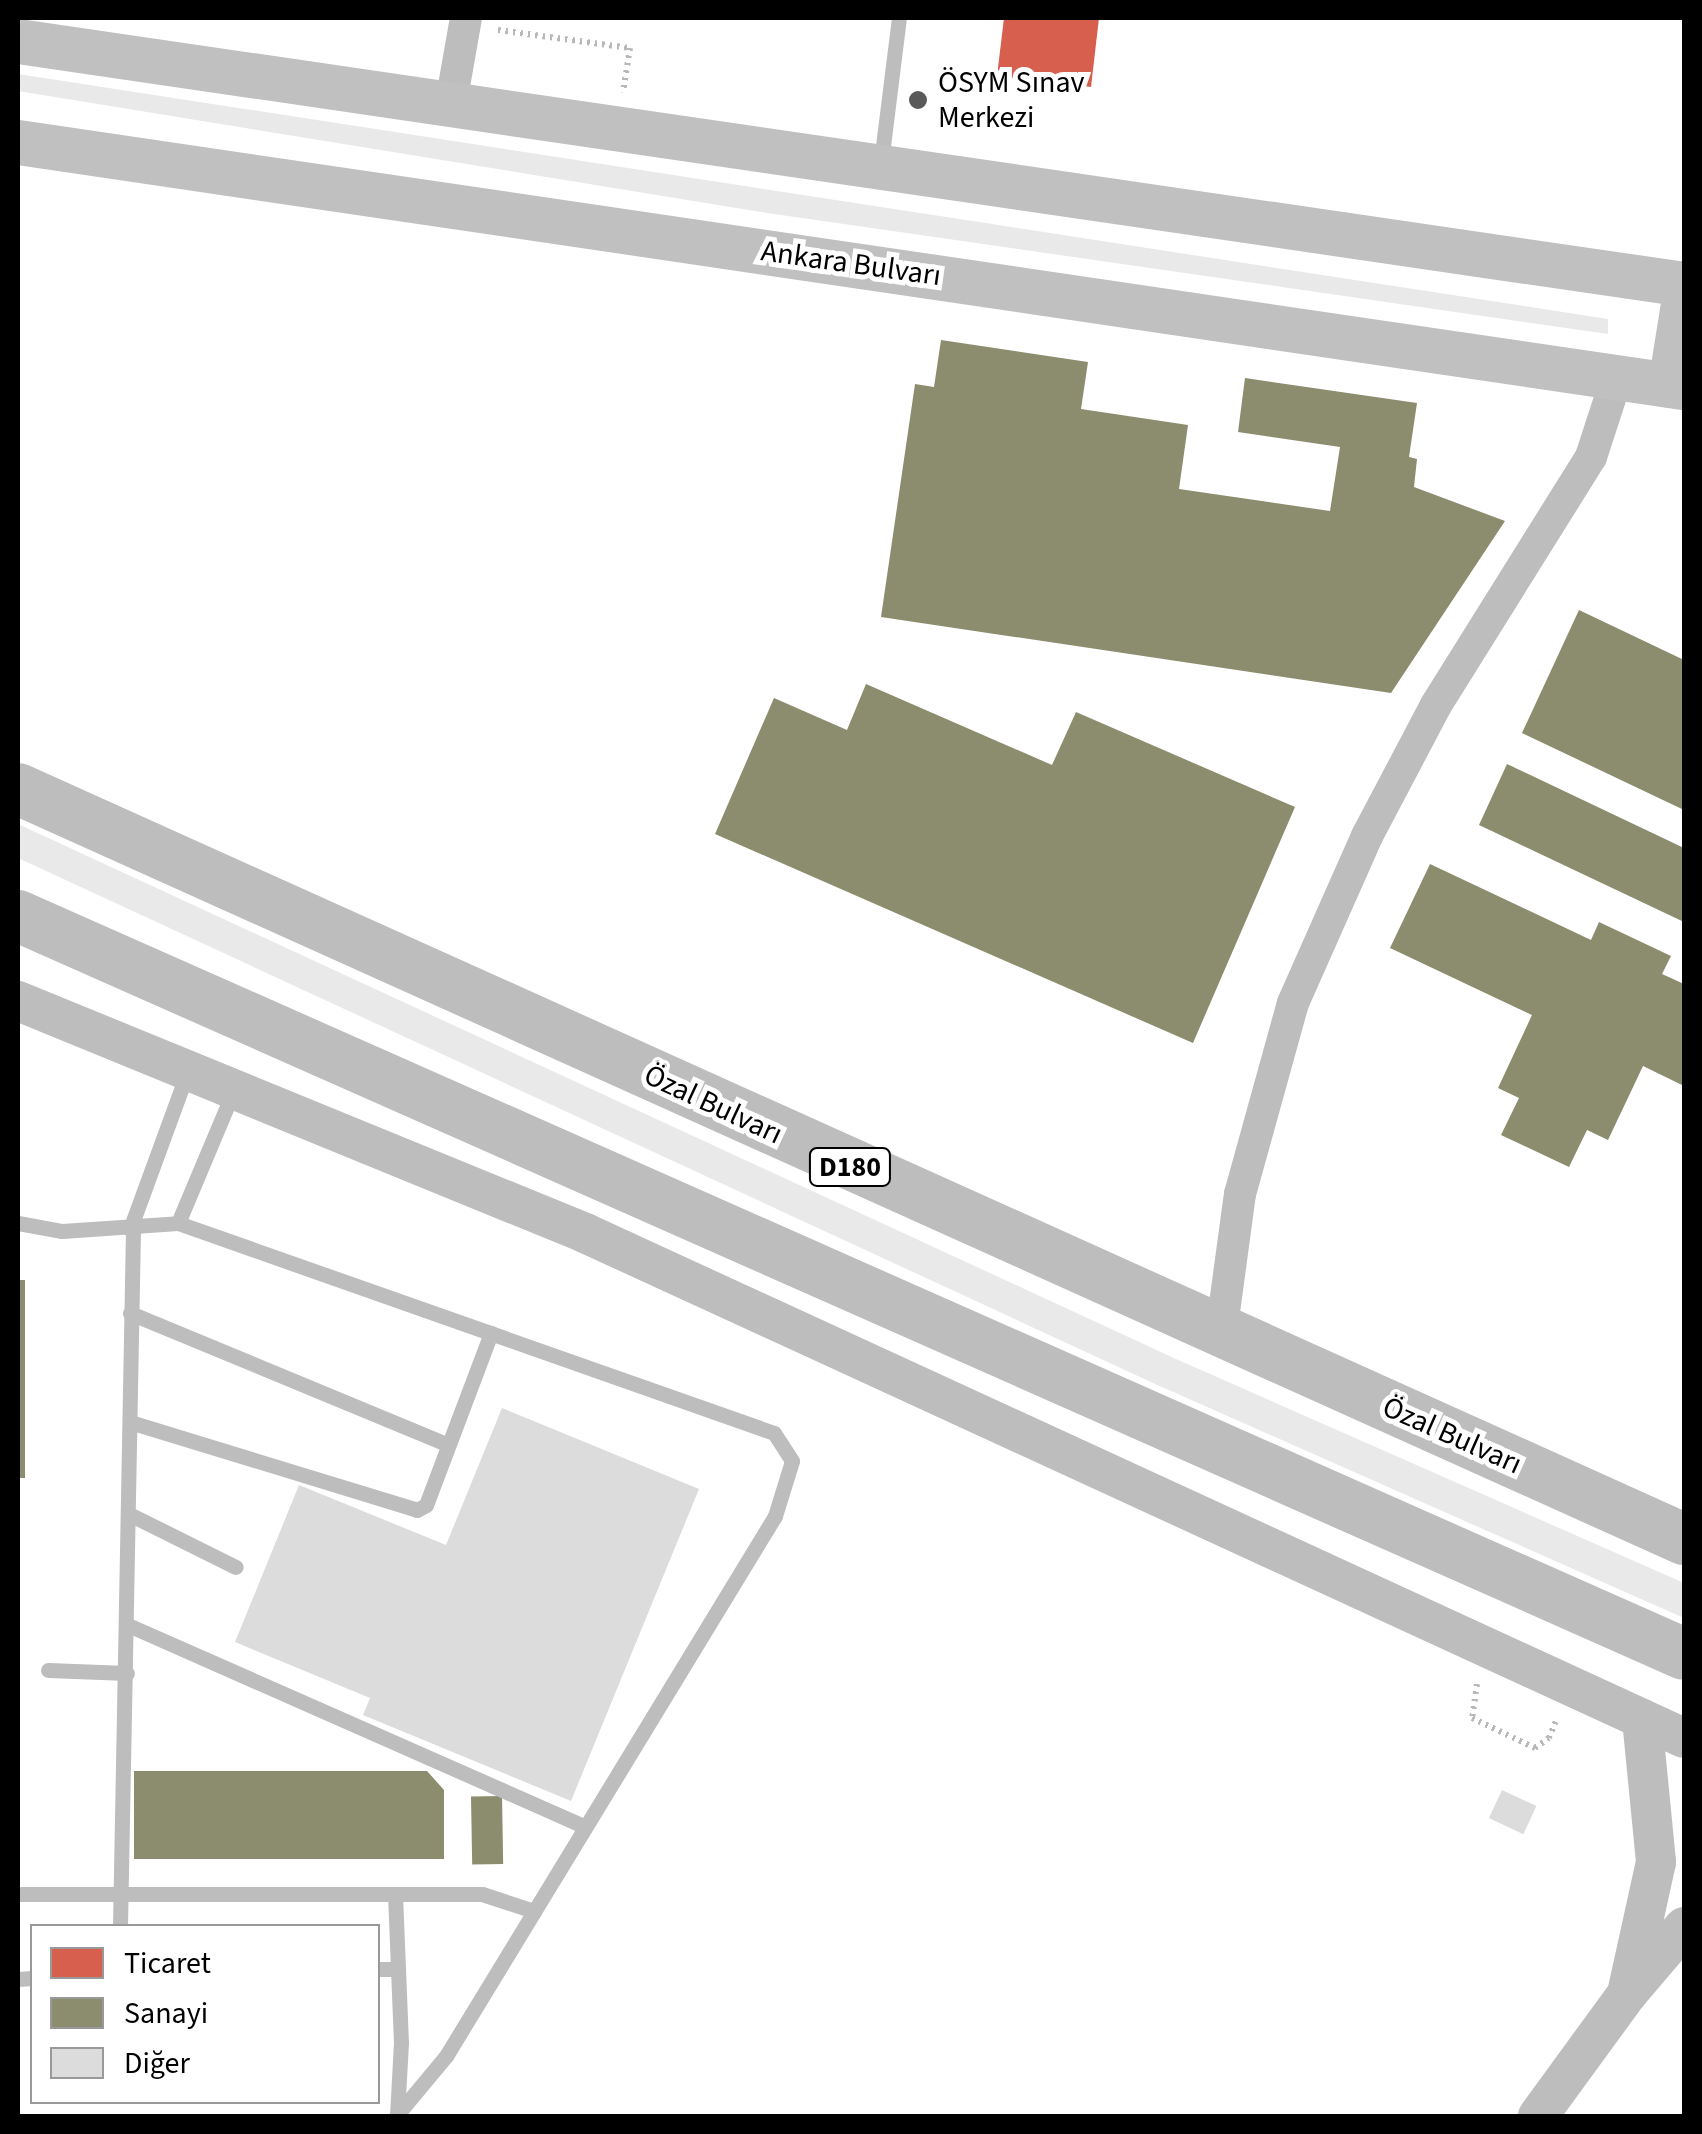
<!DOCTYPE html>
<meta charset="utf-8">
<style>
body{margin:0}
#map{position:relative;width:1702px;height:2134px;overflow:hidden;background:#fff;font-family:"Source Sans 3",sans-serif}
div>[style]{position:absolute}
.green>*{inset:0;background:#e9e9e9}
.shops>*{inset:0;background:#d6604d}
.industry>*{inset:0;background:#8c8c6e;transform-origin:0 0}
.building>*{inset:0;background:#dcdcdc;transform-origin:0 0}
.path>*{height:6px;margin-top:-3px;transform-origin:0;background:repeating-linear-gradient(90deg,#b8b8b8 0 2.5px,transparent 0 7.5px)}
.service>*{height:15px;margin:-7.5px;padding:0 7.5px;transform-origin:7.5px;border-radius:7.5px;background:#bdbdbd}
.minor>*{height:32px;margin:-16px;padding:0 16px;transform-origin:16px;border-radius:16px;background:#bdbdbd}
.tertiary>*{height:40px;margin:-20px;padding:0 20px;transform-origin:20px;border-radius:20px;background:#bdbdbd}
.secondary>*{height:45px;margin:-22.5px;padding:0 22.5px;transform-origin:22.5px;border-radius:22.5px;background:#c0c0c0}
.trunk>*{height:52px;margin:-26px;padding:0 26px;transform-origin:26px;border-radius:26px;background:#bdbdbd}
.dots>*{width:28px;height:28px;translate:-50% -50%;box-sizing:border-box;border:5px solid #fff;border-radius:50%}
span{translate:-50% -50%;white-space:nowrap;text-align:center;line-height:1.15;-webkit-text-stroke:10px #fff;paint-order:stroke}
.shield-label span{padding:2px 8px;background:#fff;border:2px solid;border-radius:8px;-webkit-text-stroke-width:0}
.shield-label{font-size:28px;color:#000;font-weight:700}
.poi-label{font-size:30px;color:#000}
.left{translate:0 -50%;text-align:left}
.street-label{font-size:30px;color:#000}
.frame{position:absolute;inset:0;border:20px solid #000;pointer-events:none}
.legend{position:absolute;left:30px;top:1924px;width:350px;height:180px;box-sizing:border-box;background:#fff;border:2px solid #999;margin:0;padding:12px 18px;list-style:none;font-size:30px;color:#000}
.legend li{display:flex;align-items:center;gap:20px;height:50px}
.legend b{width:50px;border:2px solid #999}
</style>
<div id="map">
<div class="green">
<div style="clip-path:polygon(18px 74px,1608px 319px,1608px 334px,761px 212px,18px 91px)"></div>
<div style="clip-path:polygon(18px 824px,1176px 1359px,1684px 1583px,1684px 1618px,1153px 1383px,18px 858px)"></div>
</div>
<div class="shops">
<div style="clip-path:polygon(1004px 18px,1099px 18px,1091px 87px,997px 76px)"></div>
</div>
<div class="industry">
<div style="clip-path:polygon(941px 340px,1088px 362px,1081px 409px,1188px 425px,1179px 489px,1330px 511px,1340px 447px,1238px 432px,1245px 378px,1417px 403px,1409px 457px,1417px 459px,1414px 487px,1505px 521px,1391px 693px,881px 617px,915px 384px,934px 387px)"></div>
<div style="clip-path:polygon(1579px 610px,1684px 660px,1684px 810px,1522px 733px)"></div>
<div style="clip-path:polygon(866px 684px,1052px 765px,1076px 712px,1295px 807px,1193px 1043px,715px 834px,774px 698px,847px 730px)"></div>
<div style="clip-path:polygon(1507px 764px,1684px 848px,1684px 922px,1479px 825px)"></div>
<div style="clip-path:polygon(1430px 864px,1591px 940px,1599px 922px,1671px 956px,1662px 974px,1684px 984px,1684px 1086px,1643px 1066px,1608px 1140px,1587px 1130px,1569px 1167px,1501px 1135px,1519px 1098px,1498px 1088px,1532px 1015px,1390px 948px)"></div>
<div style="left:18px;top:1280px;width:7px;height:198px"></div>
<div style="clip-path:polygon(134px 1771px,427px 1771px,444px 1790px,444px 1859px,134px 1859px)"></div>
<div style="left:502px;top:1796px;width:68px;height:31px;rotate:89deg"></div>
</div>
<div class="building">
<div style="clip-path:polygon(502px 1408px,699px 1489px,571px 1801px,363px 1715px,370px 1698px,235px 1642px,299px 1485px,446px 1545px)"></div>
<div style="left:1502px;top:1790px;width:38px;height:31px;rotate:25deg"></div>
</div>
<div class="path">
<div style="left:498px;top:30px;width:133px;rotate:7.8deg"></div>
<div style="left:630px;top:48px;width:45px;rotate:99deg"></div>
<div style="left:1477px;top:1684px;width:34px;rotate:98deg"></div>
<div style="left:1472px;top:1718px;width:70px;rotate:25.5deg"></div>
<div style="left:1535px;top:1748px;width:17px;rotate:-36deg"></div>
<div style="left:1549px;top:1738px;width:22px;rotate:-68deg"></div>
</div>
<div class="service">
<div style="left:881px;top:162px;width:145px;rotate:-82.9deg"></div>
<div style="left:18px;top:1223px;width:45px;rotate:10.3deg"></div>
<div style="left:62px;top:1231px;width:116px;rotate:-3.9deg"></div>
<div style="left:178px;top:1223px;width:142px;rotate:-67.2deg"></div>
<div style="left:178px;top:1223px;width:632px;rotate:19.41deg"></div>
<div style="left:774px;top:1433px;width:33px;rotate:57deg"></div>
<div style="left:792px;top:1461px;width:58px;rotate:107.2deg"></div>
<div style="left:775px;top:1516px;width:632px;rotate:121.35deg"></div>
<div style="left:446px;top:2056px;width:78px;rotate:129.8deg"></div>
<div style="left:130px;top:1229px;width:166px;rotate:-69.9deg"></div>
<div style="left:130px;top:1313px;width:344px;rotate:22.5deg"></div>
<div style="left:130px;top:1422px;width:300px;rotate:17deg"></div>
<div style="left:417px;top:1510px;width:10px;rotate:-29deg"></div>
<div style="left:426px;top:1505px;width:184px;rotate:-69.3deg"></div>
<div style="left:129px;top:1514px;width:119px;rotate:26.4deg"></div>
<div style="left:128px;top:1625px;width:500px;rotate:23.8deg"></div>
<div style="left:48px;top:1670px;width:79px;rotate:2.2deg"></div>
<div style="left:18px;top:1894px;width:464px"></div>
<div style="left:482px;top:1894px;width:55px;rotate:18.1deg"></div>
<div style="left:395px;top:1894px;width:148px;rotate:87.7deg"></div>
<div style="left:401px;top:2042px;width:74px;rotate:93.1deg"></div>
<div style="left:120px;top:1926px;width:697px;rotate:-88.93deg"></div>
<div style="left:378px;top:1969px;width:20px"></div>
<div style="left:18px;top:1979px;width:14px;rotate:-4deg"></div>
</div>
<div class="minor">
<div style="left:451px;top:103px;width:86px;rotate:-80deg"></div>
<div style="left:1221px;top:1334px;width:141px;rotate:-82.3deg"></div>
<div style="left:1240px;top:1194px;width:198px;rotate:-74.5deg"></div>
<div style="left:1293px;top:1003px;width:183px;rotate:-66.1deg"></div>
<div style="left:1367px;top:836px;width:148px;rotate:-62.2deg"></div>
<div style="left:1436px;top:705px;width:292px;rotate:-58deg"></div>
<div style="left:1591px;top:457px;width:84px;rotate:-72deg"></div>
</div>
<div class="tertiary">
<div style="left:18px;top:1001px;width:613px;rotate:22.25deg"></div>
<div style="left:585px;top:1233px;width:1209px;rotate:24.68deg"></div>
<div style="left:1642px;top:1719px;width:144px;rotate:84.4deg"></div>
<div style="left:1656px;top:1862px;width:135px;rotate:102.4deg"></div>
<div style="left:1627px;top:1994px;width:88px;rotate:-49.6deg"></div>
<div style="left:1538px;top:2116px;width:151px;rotate:-53.9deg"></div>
</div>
<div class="secondary">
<div style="left:18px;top:41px;width:1684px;rotate:8.3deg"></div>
<div style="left:18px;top:142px;width:1684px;rotate:8.37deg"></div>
<div style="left:1670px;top:385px;width:88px;rotate:-80.9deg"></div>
</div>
<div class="trunk">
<div style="left:18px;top:789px;width:1827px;rotate:24.24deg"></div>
<div style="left:18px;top:916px;width:1822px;rotate:23.89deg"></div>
</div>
<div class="dots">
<div style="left:918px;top:100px;background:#595959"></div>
</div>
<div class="shield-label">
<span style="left:850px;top:1167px">D180</span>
</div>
<div class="poi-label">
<span class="left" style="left:938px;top:100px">ÖSYM Sınav<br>Merkezi</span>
</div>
<div class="street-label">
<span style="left:851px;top:264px;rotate:8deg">Ankara Bulvarı</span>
<span style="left:713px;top:1105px;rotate:25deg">Özal Bulvarı</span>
<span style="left:1452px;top:1436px;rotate:24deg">Özal Bulvarı</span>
</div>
<div class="frame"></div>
<ul class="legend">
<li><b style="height:28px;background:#d6604d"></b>Ticaret</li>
<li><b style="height:28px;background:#8c8c6e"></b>Sanayi</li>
<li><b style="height:28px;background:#dcdcdc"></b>Diğer</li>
</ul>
</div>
